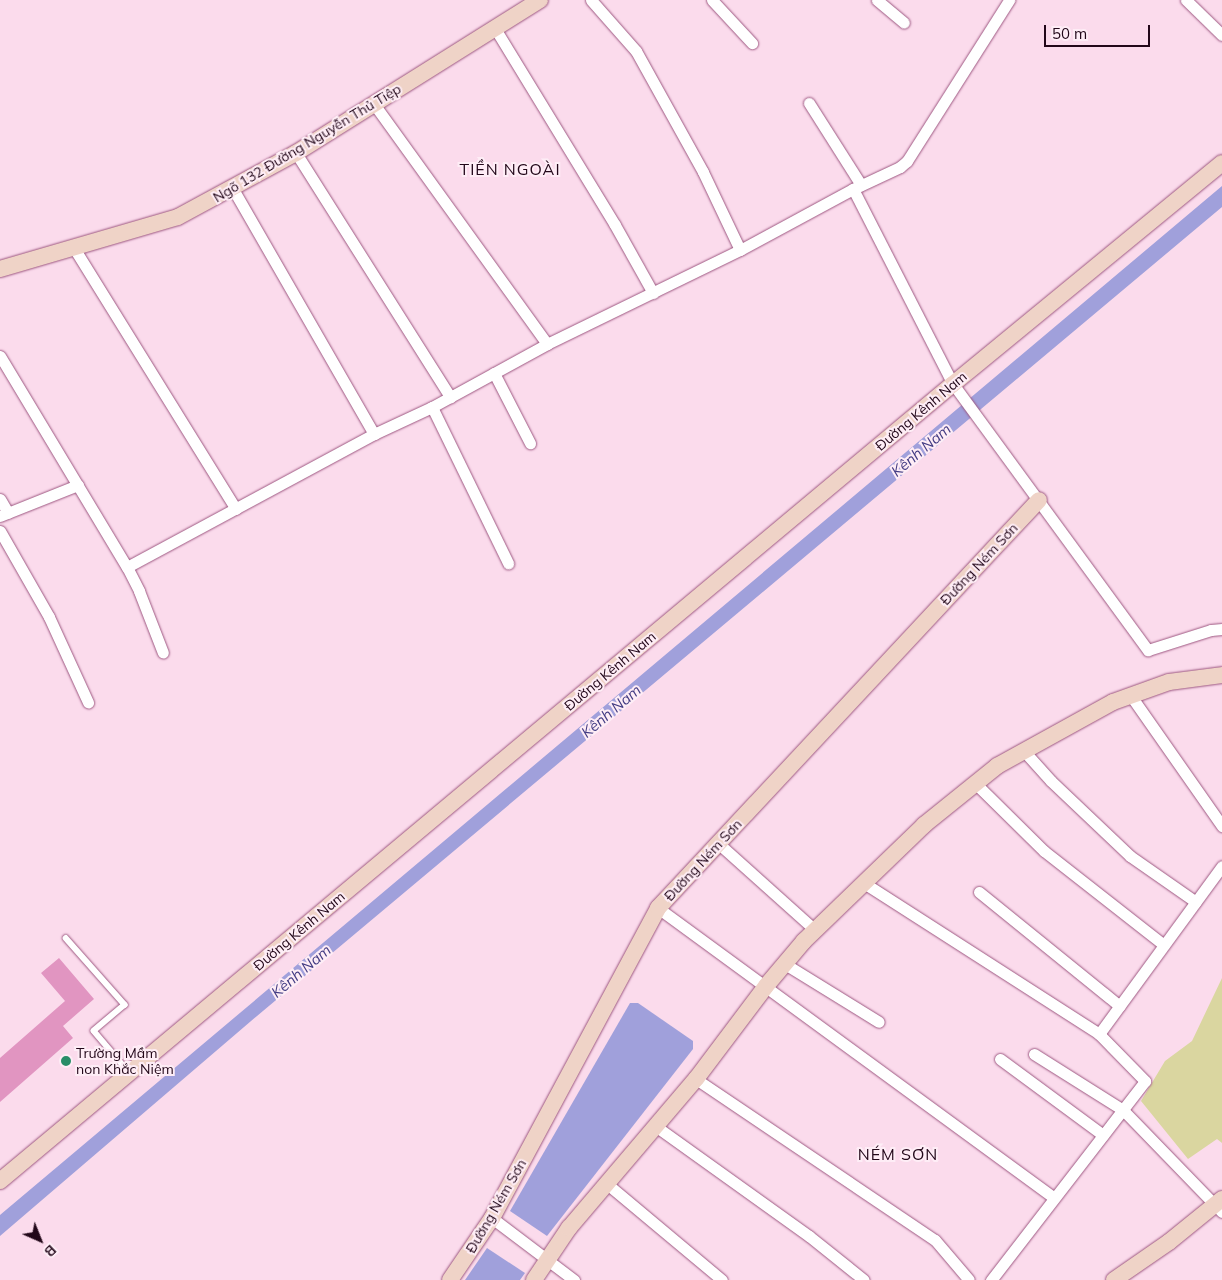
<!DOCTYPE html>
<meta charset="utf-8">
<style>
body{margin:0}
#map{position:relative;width:1222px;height:1280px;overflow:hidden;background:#fbdbec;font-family:Mulish,sans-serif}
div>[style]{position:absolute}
.green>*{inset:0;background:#dad6a0}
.water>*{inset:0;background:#a0a0db}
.building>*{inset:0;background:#e195c1}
.roads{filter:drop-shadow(0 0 1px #9d5781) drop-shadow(0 0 1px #9d5781)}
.lane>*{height:5.5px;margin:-2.75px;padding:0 2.75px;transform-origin:2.75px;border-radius:2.75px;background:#fff}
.street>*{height:11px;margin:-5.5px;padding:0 5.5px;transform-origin:5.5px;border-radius:5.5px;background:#fff}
.secondary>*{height:16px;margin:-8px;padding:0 8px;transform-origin:8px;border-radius:8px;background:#efd3c7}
.dots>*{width:14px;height:14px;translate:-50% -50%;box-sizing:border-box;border:2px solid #feedf6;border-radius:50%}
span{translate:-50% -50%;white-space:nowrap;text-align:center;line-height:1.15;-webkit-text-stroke:4px #feedf6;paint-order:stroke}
.street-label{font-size:14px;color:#220719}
.poi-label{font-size:14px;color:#220719}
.left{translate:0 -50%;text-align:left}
.water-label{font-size:15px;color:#433c83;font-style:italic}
.quarter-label{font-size:16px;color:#220719;letter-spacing:1px}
.north{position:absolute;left:15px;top:1215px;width:50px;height:50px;-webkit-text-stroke:4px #feedf6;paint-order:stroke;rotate:136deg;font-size:14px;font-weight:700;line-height:20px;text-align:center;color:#220719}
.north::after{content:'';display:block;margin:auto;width:18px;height:22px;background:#220719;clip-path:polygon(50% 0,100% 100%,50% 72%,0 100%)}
.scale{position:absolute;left:1044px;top:25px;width:106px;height:22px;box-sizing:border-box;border:2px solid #220719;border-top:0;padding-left:6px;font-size:15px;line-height:18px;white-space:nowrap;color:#220719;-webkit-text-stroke:4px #feedf6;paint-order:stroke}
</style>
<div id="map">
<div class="green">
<div style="clip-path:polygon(1222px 978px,1222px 1143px,1217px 1139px,1188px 1159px,1141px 1101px,1165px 1061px,1192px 1041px)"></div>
</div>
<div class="water">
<div style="clip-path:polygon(1222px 186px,1222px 207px,257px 1016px,0 1236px,0 1215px)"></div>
<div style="clip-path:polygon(630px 1003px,638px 1003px,693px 1041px,693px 1049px,547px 1236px,510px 1211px)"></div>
<div style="clip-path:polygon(487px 1248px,525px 1273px,520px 1280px,465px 1280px)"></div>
</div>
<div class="building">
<div style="clip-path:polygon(59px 958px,94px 999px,63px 1026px,73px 1038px,0 1102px,0 1058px,65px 1001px,41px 973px)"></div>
</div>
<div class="roads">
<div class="lane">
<div style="left:66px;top:938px;width:89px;rotate:48.6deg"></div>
<div style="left:125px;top:1005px;width:40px;rotate:140deg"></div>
<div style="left:94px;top:1031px;width:52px;rotate:49.6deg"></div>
</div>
<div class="street">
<div style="left:591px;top:0;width:68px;rotate:48.6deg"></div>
<div style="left:636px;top:51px;width:138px;rotate:61deg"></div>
<div style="left:703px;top:172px;width:86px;rotate:64.6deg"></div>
<div style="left:712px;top:0;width:59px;rotate:47.1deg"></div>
<div style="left:877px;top:0;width:35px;rotate:40deg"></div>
<div style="left:1186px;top:0;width:50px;rotate:44.2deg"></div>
<div style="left:496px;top:30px;width:228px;rotate:58.6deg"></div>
<div style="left:615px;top:225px;width:78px;rotate:60.8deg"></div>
<div style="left:809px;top:103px;width:97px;rotate:57.6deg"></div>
<div style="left:374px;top:104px;width:296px;rotate:54.2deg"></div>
<div style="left:296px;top:153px;width:289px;rotate:57.7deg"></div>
<div style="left:233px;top:189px;width:283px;rotate:60.1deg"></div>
<div style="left:853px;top:189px;width:219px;rotate:62.9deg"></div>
<div style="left:953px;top:384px;width:330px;rotate:53.8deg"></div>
<div style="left:1148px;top:650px;width:66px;rotate:-17.6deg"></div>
<div style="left:1211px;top:630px;width:11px;rotate:-5deg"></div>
<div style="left:74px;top:248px;width:307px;rotate:58.2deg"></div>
<div style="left:0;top:356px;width:246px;rotate:59deg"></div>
<div style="left:127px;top:567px;width:27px;rotate:63deg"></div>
<div style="left:139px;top:591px;width:66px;rotate:68.8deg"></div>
<div style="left:494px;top:373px;width:79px;rotate:62.8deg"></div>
<div style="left:432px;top:407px;width:174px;rotate:64deg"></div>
<div style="left:0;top:499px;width:16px;rotate:60deg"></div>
<div style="left:0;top:516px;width:84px;rotate:-21.7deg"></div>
<div style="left:0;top:531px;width:99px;rotate:60.3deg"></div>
<div style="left:49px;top:617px;width:94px;rotate:65.4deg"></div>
<div style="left:127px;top:567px;width:281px;rotate:-28.3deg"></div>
<div style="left:374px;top:434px;width:64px;rotate:-25deg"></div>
<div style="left:432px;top:407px;width:131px;rotate:-28.7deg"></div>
<div style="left:547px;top:344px;width:215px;rotate:-26deg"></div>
<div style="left:740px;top:250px;width:128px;rotate:-28.4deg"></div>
<div style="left:853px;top:189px;width:52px;rotate:-25.1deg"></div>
<div style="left:900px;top:167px;width:9px;rotate:-41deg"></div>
<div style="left:907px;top:161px;width:191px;rotate:-57.6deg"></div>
<div style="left:1131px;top:696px;width:159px;rotate:55deg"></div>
<div style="left:1024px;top:751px;width:40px;rotate:48deg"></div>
<div style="left:1051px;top:781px;width:109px;rotate:43.5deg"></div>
<div style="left:1130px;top:856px;width:80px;rotate:34.9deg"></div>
<div style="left:975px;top:783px;width:97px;rotate:44.6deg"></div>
<div style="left:1044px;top:851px;width:152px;rotate:38.1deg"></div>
<div style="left:718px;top:843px;width:130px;rotate:41.9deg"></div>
<div style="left:864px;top:883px;width:279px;rotate:32.7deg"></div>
<div style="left:1099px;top:1034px;width:66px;rotate:45.6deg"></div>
<div style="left:1145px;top:1081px;width:252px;rotate:127.7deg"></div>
<div style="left:979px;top:892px;width:181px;rotate:39deg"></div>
<div style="left:658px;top:908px;width:489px;rotate:36.2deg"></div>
<div style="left:785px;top:964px;width:110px;rotate:31.7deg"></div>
<div style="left:1099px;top:1034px;width:208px;rotate:-53.8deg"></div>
<div style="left:1034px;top:1054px;width:105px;rotate:32.2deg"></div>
<div style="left:1123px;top:1110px;width:142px;rotate:45.9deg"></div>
<div style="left:1000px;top:1059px;width:128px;rotate:36.4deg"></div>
<div style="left:696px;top:1079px;width:288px;rotate:34deg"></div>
<div style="left:935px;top:1240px;width:52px;rotate:49.6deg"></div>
<div style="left:654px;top:1125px;width:191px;rotate:35.6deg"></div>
<div style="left:809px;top:1236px;width:70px;rotate:38.7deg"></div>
<div style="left:606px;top:1183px;width:151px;rotate:39.9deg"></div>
<div style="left:492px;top:1218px;width:103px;rotate:37.1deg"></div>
</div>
<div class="secondary">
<div style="left:0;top:269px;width:185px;rotate:-16.3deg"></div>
<div style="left:178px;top:217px;width:134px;rotate:-28.5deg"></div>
<div style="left:296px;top:153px;width:288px;rotate:-32.1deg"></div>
<div style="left:0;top:1181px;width:1242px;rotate:-39.91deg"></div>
<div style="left:953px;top:384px;width:348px;rotate:-39.4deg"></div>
<div style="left:450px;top:1280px;width:75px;rotate:-55.9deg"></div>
<div style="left:492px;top:1218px;width:352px;rotate:-61.8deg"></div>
<div style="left:658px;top:908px;width:558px;rotate:-46.96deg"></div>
<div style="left:534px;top:1280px;width:63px;rotate:-56.1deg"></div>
<div style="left:569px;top:1228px;width:196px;rotate:-49.6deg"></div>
<div style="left:696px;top:1079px;width:116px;rotate:-53deg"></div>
<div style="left:766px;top:986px;width:59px;rotate:-49.8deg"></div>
<div style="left:804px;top:941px;width:167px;rotate:-44deg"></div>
<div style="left:924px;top:825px;width:94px;rotate:-38.9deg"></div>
<div style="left:997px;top:766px;width:132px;rotate:-28.9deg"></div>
<div style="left:1113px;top:702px;width:59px;rotate:-19.7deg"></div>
<div style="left:1169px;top:682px;width:53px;rotate:-7.5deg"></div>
<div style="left:1114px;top:1280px;width:67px;rotate:-34.6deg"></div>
<div style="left:1169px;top:1242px;width:68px;rotate:-39.1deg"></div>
</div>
</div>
<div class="dots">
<div style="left:66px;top:1061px;background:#298d68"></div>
</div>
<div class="street-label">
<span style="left:307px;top:143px;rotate:-31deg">Ngõ 132 Đường Nguyễn Thủ Tiệp</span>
<span style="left:921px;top:411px;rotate:-40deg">Đường Kênh Nam</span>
<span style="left:979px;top:564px;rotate:-47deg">Đường Ném Sơn</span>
<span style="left:610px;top:671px;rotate:-40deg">Đường Kênh Nam</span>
<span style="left:703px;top:860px;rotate:-47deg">Đường Ném Sơn</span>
<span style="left:299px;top:931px;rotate:-40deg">Đường Kênh Nam</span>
<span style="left:496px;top:1206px;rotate:-60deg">Đường Ném Sơn</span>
</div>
<div class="poi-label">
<span class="left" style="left:76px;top:1061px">Trường Mầm<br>non Khắc Niệm</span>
</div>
<div class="water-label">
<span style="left:921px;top:450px;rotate:-40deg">Kênh Nam</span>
<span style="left:611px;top:711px;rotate:-40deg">Kênh Nam</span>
<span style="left:301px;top:971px;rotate:-40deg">Kênh Nam</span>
</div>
<div class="quarter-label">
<span style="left:510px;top:169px">TIỀN NGOÀI</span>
<span style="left:898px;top:1154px">NÉM SƠN</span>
</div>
<div class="north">B</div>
<div class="scale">50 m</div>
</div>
